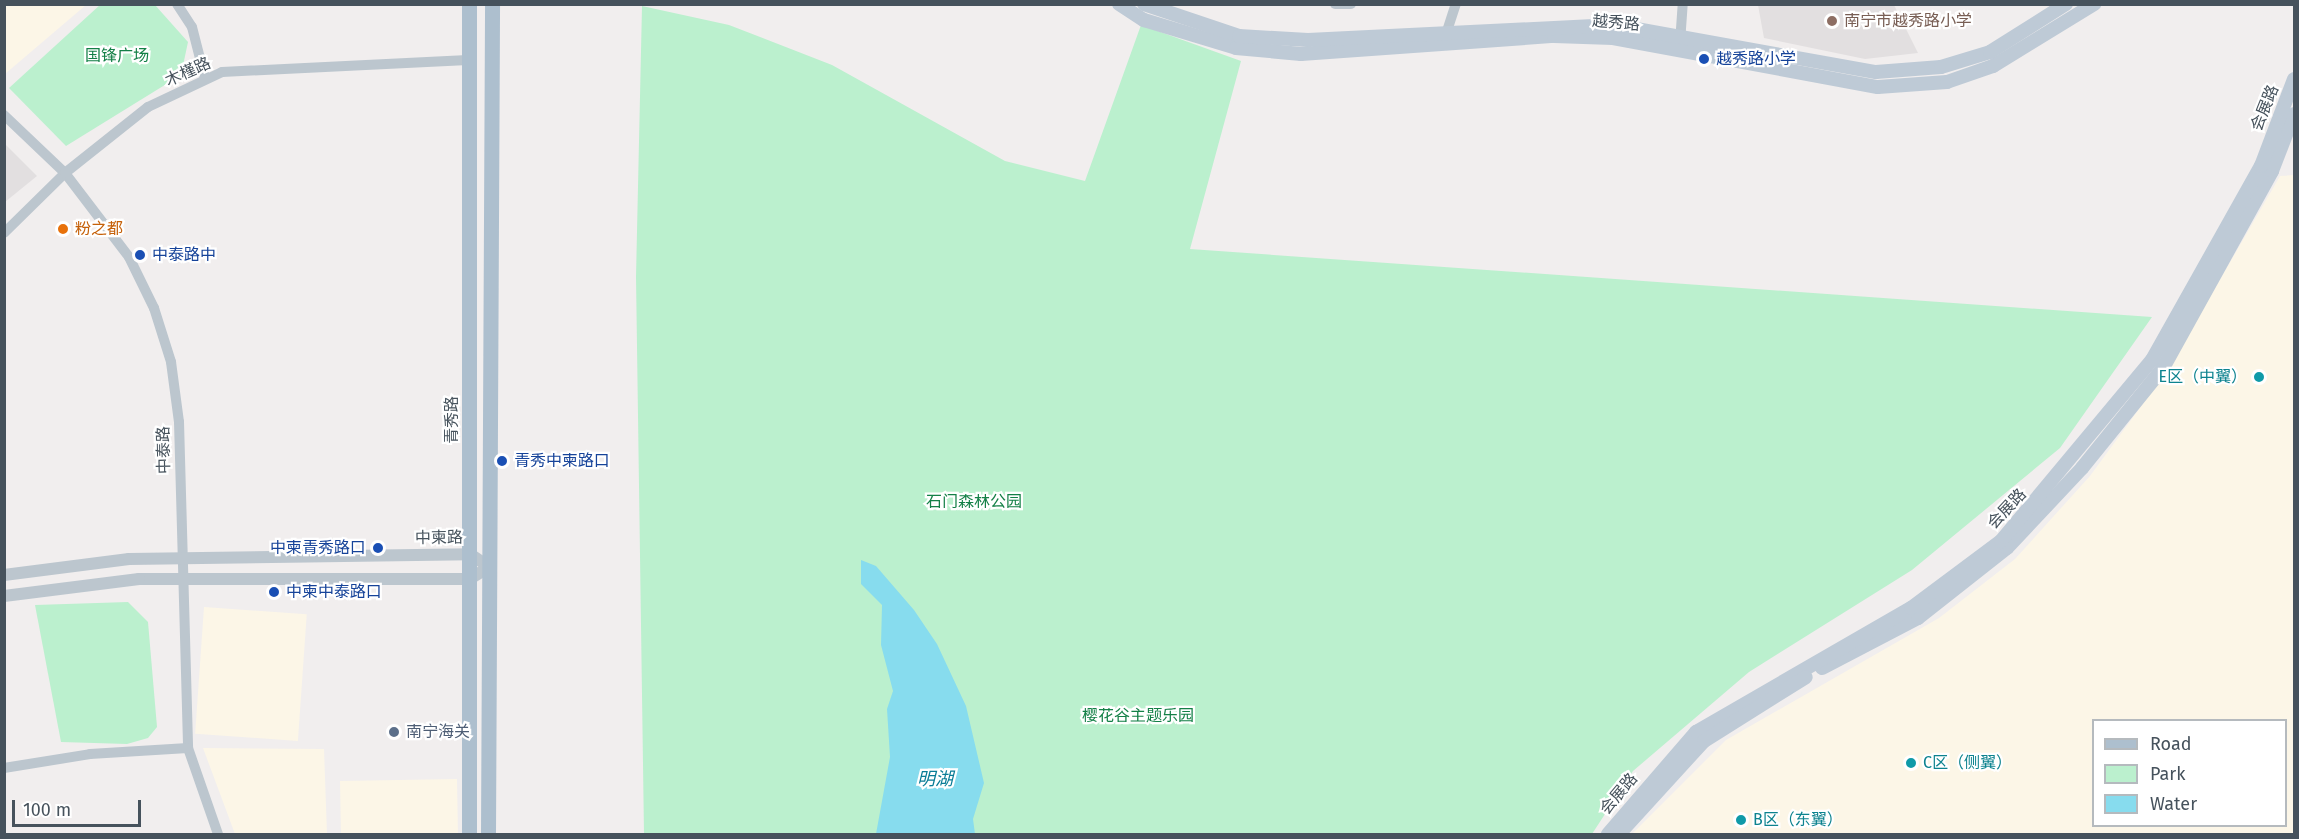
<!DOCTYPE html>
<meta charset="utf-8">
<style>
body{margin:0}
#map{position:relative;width:2299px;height:839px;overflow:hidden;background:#f1eeee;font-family:"Fira Sans","Noto Sans SC",sans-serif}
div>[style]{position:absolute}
.commercial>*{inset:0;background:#fcf6e7;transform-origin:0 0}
.education>*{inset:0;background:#e2dfe0}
.green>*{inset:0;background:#bbf0ce}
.water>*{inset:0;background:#87dcee}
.minor>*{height:10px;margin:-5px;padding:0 5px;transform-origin:5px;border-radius:5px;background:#bcc6ce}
.tertiary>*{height:12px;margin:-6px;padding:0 6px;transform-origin:6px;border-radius:6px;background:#bcc6ce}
.secondary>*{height:14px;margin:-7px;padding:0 7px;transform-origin:7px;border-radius:7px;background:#becad6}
.primary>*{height:15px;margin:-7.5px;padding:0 7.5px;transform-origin:7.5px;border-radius:7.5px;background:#adbfce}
.dots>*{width:16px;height:16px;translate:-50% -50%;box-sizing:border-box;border:3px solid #fff;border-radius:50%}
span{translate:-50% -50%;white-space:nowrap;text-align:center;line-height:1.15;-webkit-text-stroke:4.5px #fff;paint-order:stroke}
.education-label{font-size:16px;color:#785e54}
.left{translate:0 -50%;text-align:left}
.street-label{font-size:16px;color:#46525c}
.park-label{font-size:16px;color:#148047}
.transit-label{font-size:16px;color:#164399}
.right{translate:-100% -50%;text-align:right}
.food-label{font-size:16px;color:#c56008}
.culture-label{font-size:16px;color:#0d838f}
.service-label{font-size:16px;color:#4e5e75}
.water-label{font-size:18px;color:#097c96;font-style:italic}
.frame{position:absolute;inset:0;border:6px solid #46525c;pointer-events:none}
.legend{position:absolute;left:2092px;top:719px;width:195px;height:108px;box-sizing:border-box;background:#fff;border:2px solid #b5babe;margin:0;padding:8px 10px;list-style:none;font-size:18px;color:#46525c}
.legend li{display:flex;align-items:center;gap:12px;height:30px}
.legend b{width:30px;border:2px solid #b5babe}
.scale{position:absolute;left:12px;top:800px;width:129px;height:27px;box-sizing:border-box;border:3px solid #46525c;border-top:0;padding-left:8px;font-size:18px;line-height:21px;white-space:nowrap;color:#46525c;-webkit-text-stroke:4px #fff;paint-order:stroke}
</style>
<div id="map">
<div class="commercial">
<div style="clip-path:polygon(5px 4px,86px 4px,86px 5px,5px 74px)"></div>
<div style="clip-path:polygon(evenodd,2294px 175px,2294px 834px,1632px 834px,1726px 740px,1939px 618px,2015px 559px,2090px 476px,2167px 371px,2280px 176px,2294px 175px,2094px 720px,2286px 720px,2286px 826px,2094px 826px,2094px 720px)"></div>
<div style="left:204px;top:607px;width:103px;height:127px;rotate:4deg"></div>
<div style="clip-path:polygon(203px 748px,324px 749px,327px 834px,235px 834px)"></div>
<div style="left:457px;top:779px;width:55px;height:117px;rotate:89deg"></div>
</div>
<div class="education">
<div style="clip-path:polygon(1758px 5px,1894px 5px,1918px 53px,1865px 59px,1764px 38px)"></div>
<div style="clip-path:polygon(4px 143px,37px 176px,5px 202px,4px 202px)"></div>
</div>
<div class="green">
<div style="clip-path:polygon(101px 4px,155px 5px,188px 42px,181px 75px,66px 146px,9px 88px)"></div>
<div style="clip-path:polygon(642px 6px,729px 25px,832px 65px,1005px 161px,1085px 181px,1141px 25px,1241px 61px,1190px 249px,2152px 317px,2060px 448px,1912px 570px,1749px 672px,1633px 771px,1592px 834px,644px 834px,636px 277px)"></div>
<div style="clip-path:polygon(128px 602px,148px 622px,157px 727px,148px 738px,127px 744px,61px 742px,35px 605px)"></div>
</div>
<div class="water">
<div style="clip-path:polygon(861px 560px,876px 566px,914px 610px,937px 644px,966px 706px,984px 783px,973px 819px,975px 834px,876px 834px,890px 757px,887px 709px,893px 691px,881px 645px,882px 605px,861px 584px)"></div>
</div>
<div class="minor">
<div style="left:177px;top:4px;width:27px;rotate:57deg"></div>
<div style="left:192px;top:27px;width:53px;rotate:75.7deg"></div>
<div style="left:1335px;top:4px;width:16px"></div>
<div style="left:1447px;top:31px;width:28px;rotate:-72deg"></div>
<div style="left:1680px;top:43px;width:39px;rotate:-86deg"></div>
<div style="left:4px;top:115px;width:84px;rotate:43.6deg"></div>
<div style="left:65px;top:173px;width:106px;rotate:52.7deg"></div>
<div style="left:129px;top:257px;width:57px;rotate:63.9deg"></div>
<div style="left:154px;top:308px;width:57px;rotate:72.5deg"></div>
<div style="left:171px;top:362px;width:61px;rotate:82.4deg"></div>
<div style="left:179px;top:422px;width:326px;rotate:88.4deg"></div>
<div style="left:188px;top:748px;width:91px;rotate:70.8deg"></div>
<div style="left:4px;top:233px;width:86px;rotate:-44.5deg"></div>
<div style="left:65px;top:173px;width:106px;rotate:-38.5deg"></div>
<div style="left:148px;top:107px;width:82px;rotate:-25.3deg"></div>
<div style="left:222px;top:72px;width:246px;rotate:-2.8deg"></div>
<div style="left:4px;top:768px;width:87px;rotate:-9.2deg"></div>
<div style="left:90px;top:754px;width:98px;rotate:-3.5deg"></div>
</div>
<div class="tertiary">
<div style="left:4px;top:575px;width:126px;rotate:-7.3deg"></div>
<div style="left:129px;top:559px;width:341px;rotate:-0.8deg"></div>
<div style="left:470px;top:554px;width:23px;rotate:34deg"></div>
<div style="left:489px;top:567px;width:22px;rotate:148deg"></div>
<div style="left:470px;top:579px;width:331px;rotate:180deg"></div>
<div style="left:139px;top:579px;width:136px;rotate:172.8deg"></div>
</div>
<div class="secondary">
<div style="left:1119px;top:4px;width:30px;rotate:33deg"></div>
<div style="left:1144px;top:20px;width:96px;rotate:16.9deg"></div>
<div style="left:1236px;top:48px;width:65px;rotate:5.3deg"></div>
<div style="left:1301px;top:54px;width:254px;rotate:-4.1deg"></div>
<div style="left:1554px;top:36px;width:59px;rotate:1.9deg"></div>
<div style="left:1613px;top:38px;width:269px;rotate:10.5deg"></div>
<div style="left:1878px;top:87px;width:69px;rotate:-4.1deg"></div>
<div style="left:1947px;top:82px;width:49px;rotate:-19.2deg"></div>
<div style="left:1993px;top:66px;width:119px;rotate:-31.5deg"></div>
<div style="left:1144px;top:4px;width:100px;rotate:18.6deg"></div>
<div style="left:1239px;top:36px;width:69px;rotate:3.3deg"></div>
<div style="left:1308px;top:40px;width:306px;rotate:-2.8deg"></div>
<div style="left:1614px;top:25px;width:266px;rotate:10.2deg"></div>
<div style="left:1876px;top:72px;width:65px;rotate:-4.4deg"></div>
<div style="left:1941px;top:67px;width:51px;rotate:-17deg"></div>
<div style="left:1990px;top:52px;width:90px;rotate:-32.3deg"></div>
<div style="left:1822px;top:668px;width:108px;rotate:-27.5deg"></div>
<div style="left:1918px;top:618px;width:113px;rotate:-38.2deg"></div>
<div style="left:2007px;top:548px;width:110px;rotate:-46.8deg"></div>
<div style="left:2082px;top:468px;width:129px;rotate:-51deg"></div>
<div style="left:2163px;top:368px;width:225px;rotate:-61deg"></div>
<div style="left:2272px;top:171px;width:61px;rotate:-68.9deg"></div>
<div style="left:1608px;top:834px;width:135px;rotate:-49.2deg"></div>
<div style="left:1696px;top:732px;width:248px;rotate:-30deg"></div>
<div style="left:1911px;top:608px;width:112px;rotate:-36.7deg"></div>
<div style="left:2001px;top:541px;width:236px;rotate:-50.2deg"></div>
<div style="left:2152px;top:360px;width:223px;rotate:-60.7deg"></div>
<div style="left:2261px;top:166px;width:93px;rotate:-69.2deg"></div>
<div style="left:1619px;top:834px;width:126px;rotate:-47.6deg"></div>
<div style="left:1704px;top:741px;width:120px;rotate:-32.1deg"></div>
</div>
<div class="primary">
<div style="left:469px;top:834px;width:830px;rotate:-90deg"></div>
<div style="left:488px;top:834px;width:830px;rotate:-89.72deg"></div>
</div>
<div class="dots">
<div style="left:1832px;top:21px;background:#8d6e63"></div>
<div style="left:1704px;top:59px;background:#1a4fb4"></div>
<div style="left:63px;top:229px;background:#e8710a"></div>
<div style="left:140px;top:255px;background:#1a4fb4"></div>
<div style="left:2259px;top:377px;background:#0f9aa8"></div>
<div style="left:502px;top:461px;background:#1a4fb4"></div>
<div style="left:378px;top:548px;background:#1a4fb4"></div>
<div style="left:274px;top:592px;background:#1a4fb4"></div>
<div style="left:394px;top:732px;background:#5c6f8a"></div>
<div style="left:1911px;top:763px;background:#0f9aa8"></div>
<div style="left:1741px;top:820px;background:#0f9aa8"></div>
</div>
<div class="education-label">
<span class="left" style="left:1844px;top:21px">南宁市越秀路小学</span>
</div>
<div class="street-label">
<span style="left:1616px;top:23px;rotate:5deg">越秀路</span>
<span style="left:188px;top:72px;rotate:-24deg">木槿路</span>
<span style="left:2265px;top:108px;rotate:-68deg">会展路</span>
<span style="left:452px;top:420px;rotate:-90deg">青秀路</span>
<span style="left:164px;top:450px;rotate:-91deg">中泰路</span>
<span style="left:2007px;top:509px;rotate:-47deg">会展路</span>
<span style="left:439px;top:538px;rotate:-1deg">中柬路</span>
<span style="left:1619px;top:794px;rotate:-50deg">会展路</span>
</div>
<div class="park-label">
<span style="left:117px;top:56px">国锋广场</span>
<span style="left:974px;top:502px">石门森林公园</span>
<span style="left:1138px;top:716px">樱花谷主题乐园</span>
</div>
<div class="transit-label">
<span class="left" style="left:1716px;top:59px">越秀路小学</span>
<span class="left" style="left:152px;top:255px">中泰路中</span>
<span class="left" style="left:514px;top:461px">青秀中柬路口</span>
<span class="right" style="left:366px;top:548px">中柬青秀路口</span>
<span class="left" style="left:286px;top:592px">中柬中泰路口</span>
</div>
<div class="food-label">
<span class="left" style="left:75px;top:229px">粉之都</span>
</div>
<div class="culture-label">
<span class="right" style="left:2247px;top:377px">E区（中翼）</span>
<span class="left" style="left:1923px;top:763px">C区（侧翼）</span>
<span class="left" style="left:1753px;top:820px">B区（东翼）</span>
</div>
<div class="service-label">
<span class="left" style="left:406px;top:732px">南宁海关</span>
</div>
<div class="water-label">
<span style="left:935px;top:779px">明湖</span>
</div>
<div class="frame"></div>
<ul class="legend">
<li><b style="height:8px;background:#adbfce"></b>Road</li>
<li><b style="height:16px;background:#bbf0ce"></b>Park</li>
<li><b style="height:16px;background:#87dcee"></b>Water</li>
</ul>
<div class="scale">100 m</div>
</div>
